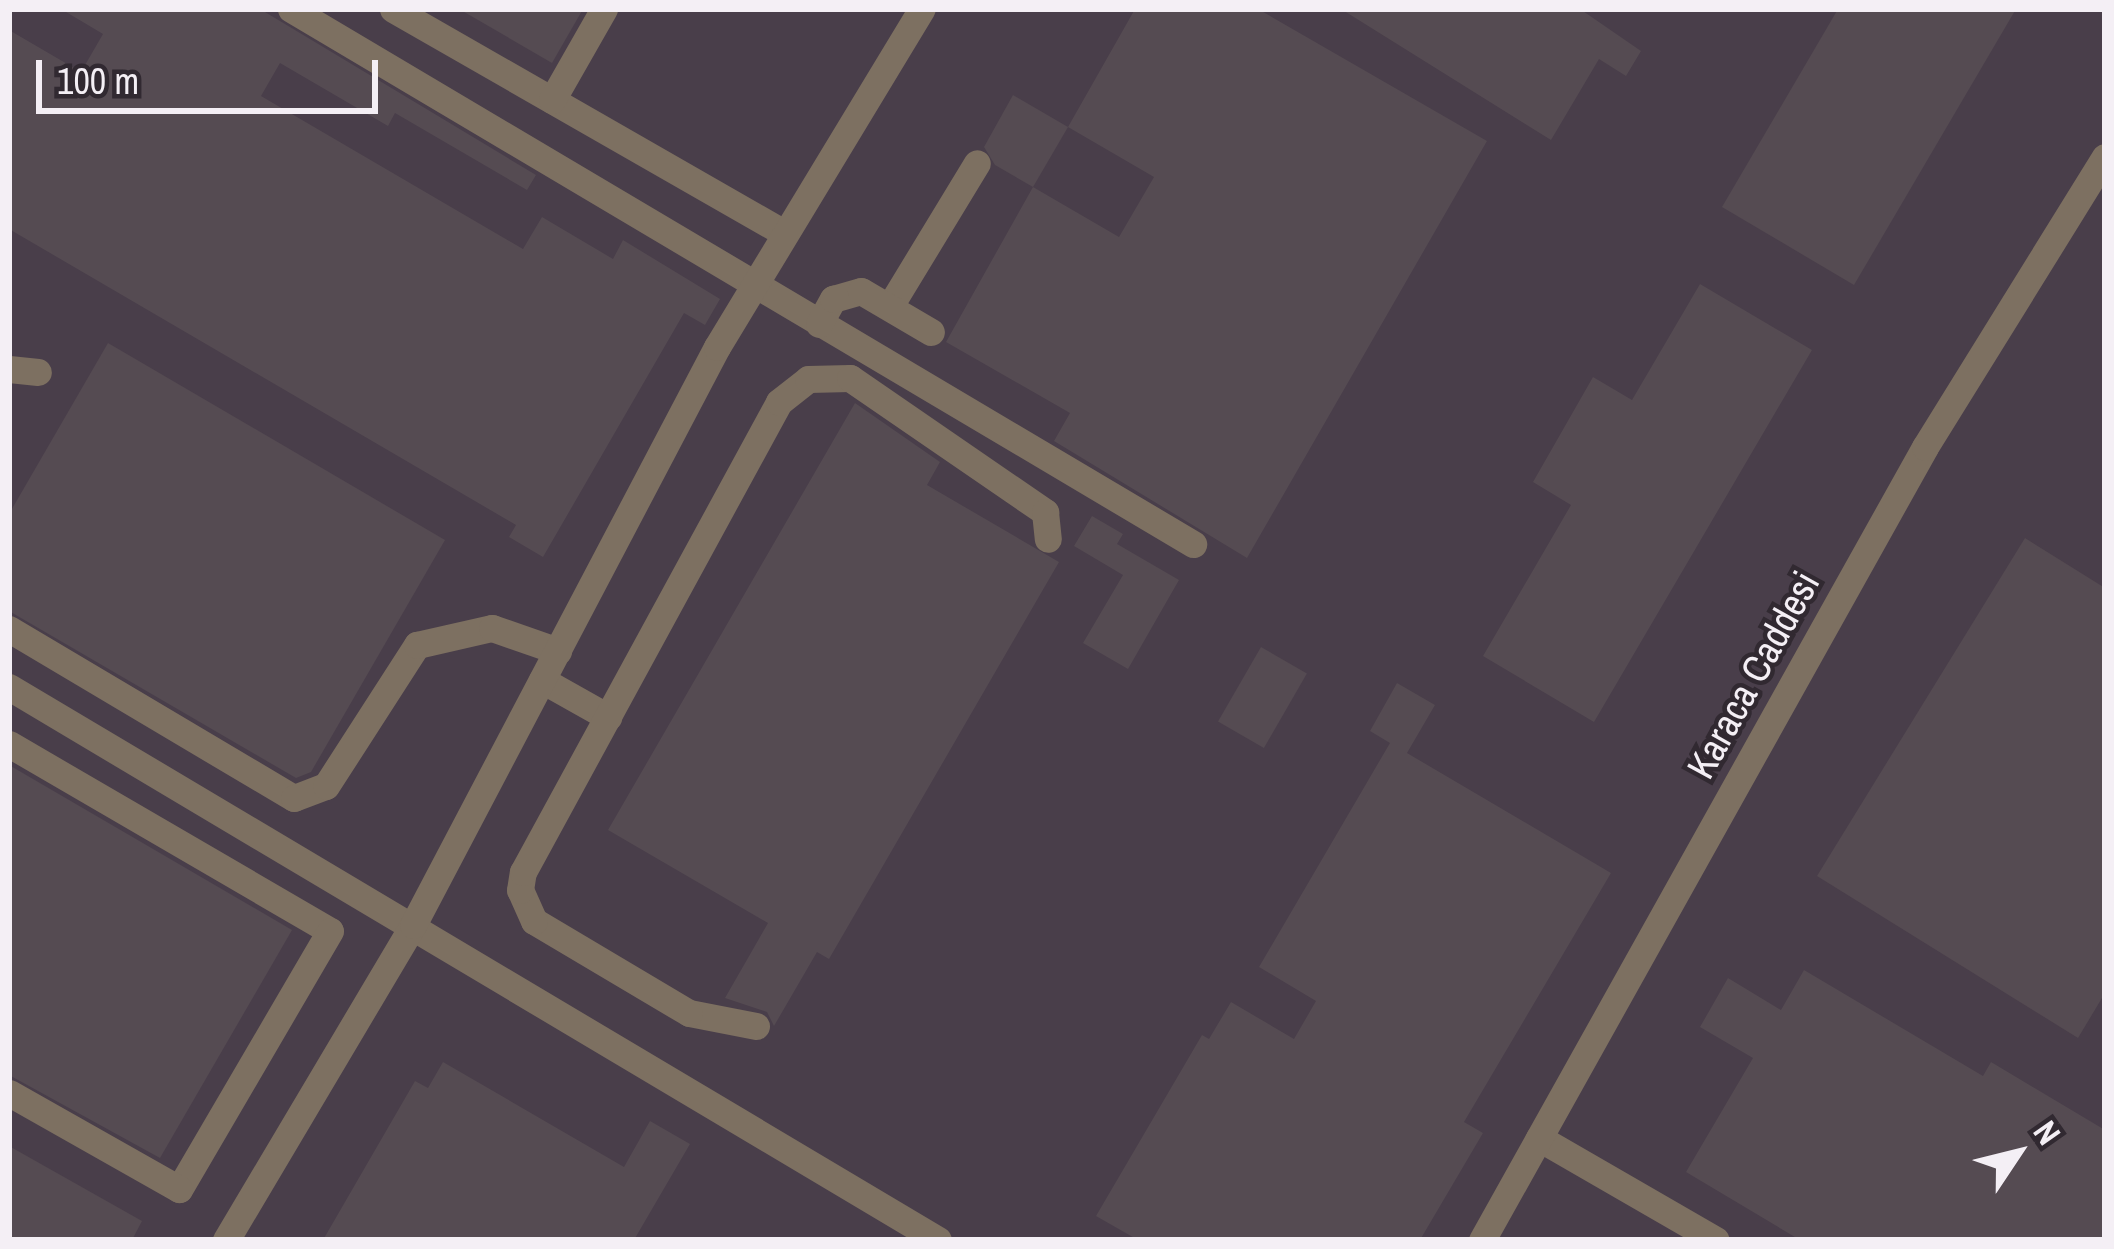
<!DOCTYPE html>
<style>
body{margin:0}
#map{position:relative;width:2114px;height:1249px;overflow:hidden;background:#3b333c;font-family:"Archivo Narrow",sans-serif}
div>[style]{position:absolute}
.built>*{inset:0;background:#493e4a;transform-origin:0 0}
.building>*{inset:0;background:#554b52;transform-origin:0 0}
.minor>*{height:27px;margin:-13.5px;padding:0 13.5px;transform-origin:13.5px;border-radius:13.5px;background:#7d7061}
span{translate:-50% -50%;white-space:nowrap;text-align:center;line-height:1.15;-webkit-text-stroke:9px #312931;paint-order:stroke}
.street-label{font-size:39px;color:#f4eff5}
.frame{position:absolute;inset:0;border:12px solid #f4eff5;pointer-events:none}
.north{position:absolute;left:1958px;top:1093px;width:120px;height:120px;-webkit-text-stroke:9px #312931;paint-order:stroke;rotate:55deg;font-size:33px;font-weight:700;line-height:48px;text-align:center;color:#f4eff5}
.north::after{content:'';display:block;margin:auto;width:42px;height:54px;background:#f4eff5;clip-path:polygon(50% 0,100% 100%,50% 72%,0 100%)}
.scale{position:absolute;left:36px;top:60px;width:342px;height:54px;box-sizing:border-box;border:6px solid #f4eff5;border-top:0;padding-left:15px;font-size:36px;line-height:42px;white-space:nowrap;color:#f4eff5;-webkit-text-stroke:9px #312931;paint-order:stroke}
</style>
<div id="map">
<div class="built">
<div style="left:9px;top:9px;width:2096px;height:1231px"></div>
</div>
<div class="building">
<div style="clip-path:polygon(61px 9px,260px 9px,536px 175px,527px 190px,395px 113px,388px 126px,280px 63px,261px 96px,523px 249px,542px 217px,613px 259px,623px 240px,720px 299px,705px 325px,684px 313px,543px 557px,509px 537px,516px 525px,9px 229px,9px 30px,81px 72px,103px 34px)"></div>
<div style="clip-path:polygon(459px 9px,583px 9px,552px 63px)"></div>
<div style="clip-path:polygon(1135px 9px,1258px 9px,1487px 141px,1247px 558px,1054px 441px,1070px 413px,946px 342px,1033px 187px,1119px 237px,1154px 177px,1068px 127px)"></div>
<div style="clip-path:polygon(1341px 9px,1580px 9px,1641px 51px,1626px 76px,1599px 59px,1551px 140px)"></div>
<div style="clip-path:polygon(1838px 9px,2016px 9px,1854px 285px,1722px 207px)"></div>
<div style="clip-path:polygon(1013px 95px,1068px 127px,1033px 187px,995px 165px,984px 147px)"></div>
<div style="clip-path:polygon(1700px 284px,1812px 350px,1594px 722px,1483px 656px,1571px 505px,1533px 482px,1593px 377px,1632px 400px)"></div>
<div style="clip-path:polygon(108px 343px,445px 540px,311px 772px,296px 778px,9px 611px,9px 514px)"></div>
<div style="clip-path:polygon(855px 403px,940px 462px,927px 485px,1059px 562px,829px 959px,817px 952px,774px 1026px,767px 1012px,725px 998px,768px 923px,608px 830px)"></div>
<div style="clip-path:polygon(1092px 516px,1123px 534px,1117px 544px,1179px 580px,1128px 669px,1083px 643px,1123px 575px,1074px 546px)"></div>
<div style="clip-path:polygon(2025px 538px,2105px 588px,2105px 993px,2078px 1038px,1817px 876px)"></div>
<div style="left:1261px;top:647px;width:53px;height:86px;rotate:30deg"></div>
<div style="clip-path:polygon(1397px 683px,1435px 705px,1407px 753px,1611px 873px,1464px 1122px,1483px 1133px,1420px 1240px,1138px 1240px,1096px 1216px,1202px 1035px,1209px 1039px,1231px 1002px,1294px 1039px,1316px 1001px,1259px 967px,1390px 743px,1370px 731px)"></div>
<div style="clip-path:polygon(9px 765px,292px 930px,160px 1158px,9px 1075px)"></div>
<div style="clip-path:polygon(1804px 970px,1983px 1076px,1991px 1062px,2105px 1130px,2105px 1240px,1800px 1240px,1686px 1172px,1753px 1058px,1700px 1027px,1728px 978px,1781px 1010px)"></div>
<div style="clip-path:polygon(443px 1062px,624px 1167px,650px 1121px,690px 1144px,634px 1240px,323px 1240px,415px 1081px,428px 1088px)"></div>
<div style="clip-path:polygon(9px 1146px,142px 1221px,132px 1240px,9px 1240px)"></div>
</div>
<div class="minor">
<div style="left:291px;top:9px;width:1049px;rotate:30.67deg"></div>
<div style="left:393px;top:9px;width:451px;rotate:29.8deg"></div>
<div style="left:552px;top:100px;width:105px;rotate:-60.3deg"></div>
<div style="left:890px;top:306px;width:167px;rotate:-58.7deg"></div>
<div style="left:819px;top:324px;width:29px;rotate:-61deg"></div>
<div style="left:833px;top:299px;width:29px;rotate:-16deg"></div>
<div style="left:861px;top:291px;width:81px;rotate:30.4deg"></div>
<div style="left:9px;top:369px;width:29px;rotate:6deg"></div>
<div style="left:9px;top:629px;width:331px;rotate:30.7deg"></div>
<div style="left:294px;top:798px;width:34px;rotate:-21deg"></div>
<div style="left:326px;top:786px;width:168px;rotate:-57.2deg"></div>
<div style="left:417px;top:645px;width:77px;rotate:-12.8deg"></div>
<div style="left:492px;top:628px;width:70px;rotate:19.2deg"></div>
<div style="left:542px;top:680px;width:76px;rotate:29.3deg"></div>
<div style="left:9px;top:687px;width:1081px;rotate:30.76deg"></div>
<div style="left:9px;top:744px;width:371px;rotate:30.2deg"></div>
<div style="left:330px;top:931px;width:299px;rotate:120.3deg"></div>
<div style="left:179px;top:1189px;width:195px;rotate:-150.5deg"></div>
<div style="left:756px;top:1026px;width:68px;rotate:-169deg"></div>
<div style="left:689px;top:1013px;width:180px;rotate:-149.3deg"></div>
<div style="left:534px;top:921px;width:34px;rotate:-114deg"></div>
<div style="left:520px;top:890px;width:18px;rotate:-81deg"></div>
<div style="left:523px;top:872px;width:535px;rotate:-61.42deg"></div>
<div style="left:779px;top:402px;width:37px;rotate:-38deg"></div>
<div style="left:808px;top:379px;width:42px;rotate:-1.4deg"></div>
<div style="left:850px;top:378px;width:237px;rotate:34.5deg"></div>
<div style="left:1045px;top:512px;width:27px;rotate:84deg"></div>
<div style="left:1539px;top:1138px;width:204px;rotate:30deg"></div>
<div style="left:226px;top:1240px;width:366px;rotate:-59.3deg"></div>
<div style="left:413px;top:925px;width:653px;rotate:-62.26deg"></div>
<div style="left:717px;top:347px;width:395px;rotate:-58.8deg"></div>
<div style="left:1482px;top:1240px;width:908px;rotate:-60.81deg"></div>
<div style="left:1925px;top:447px;width:341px;rotate:-58.2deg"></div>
</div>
<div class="street-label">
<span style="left:1753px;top:675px;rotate:-61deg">Karaca Caddesi</span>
</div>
<div class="frame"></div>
<div class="north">N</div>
<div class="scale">100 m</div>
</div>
